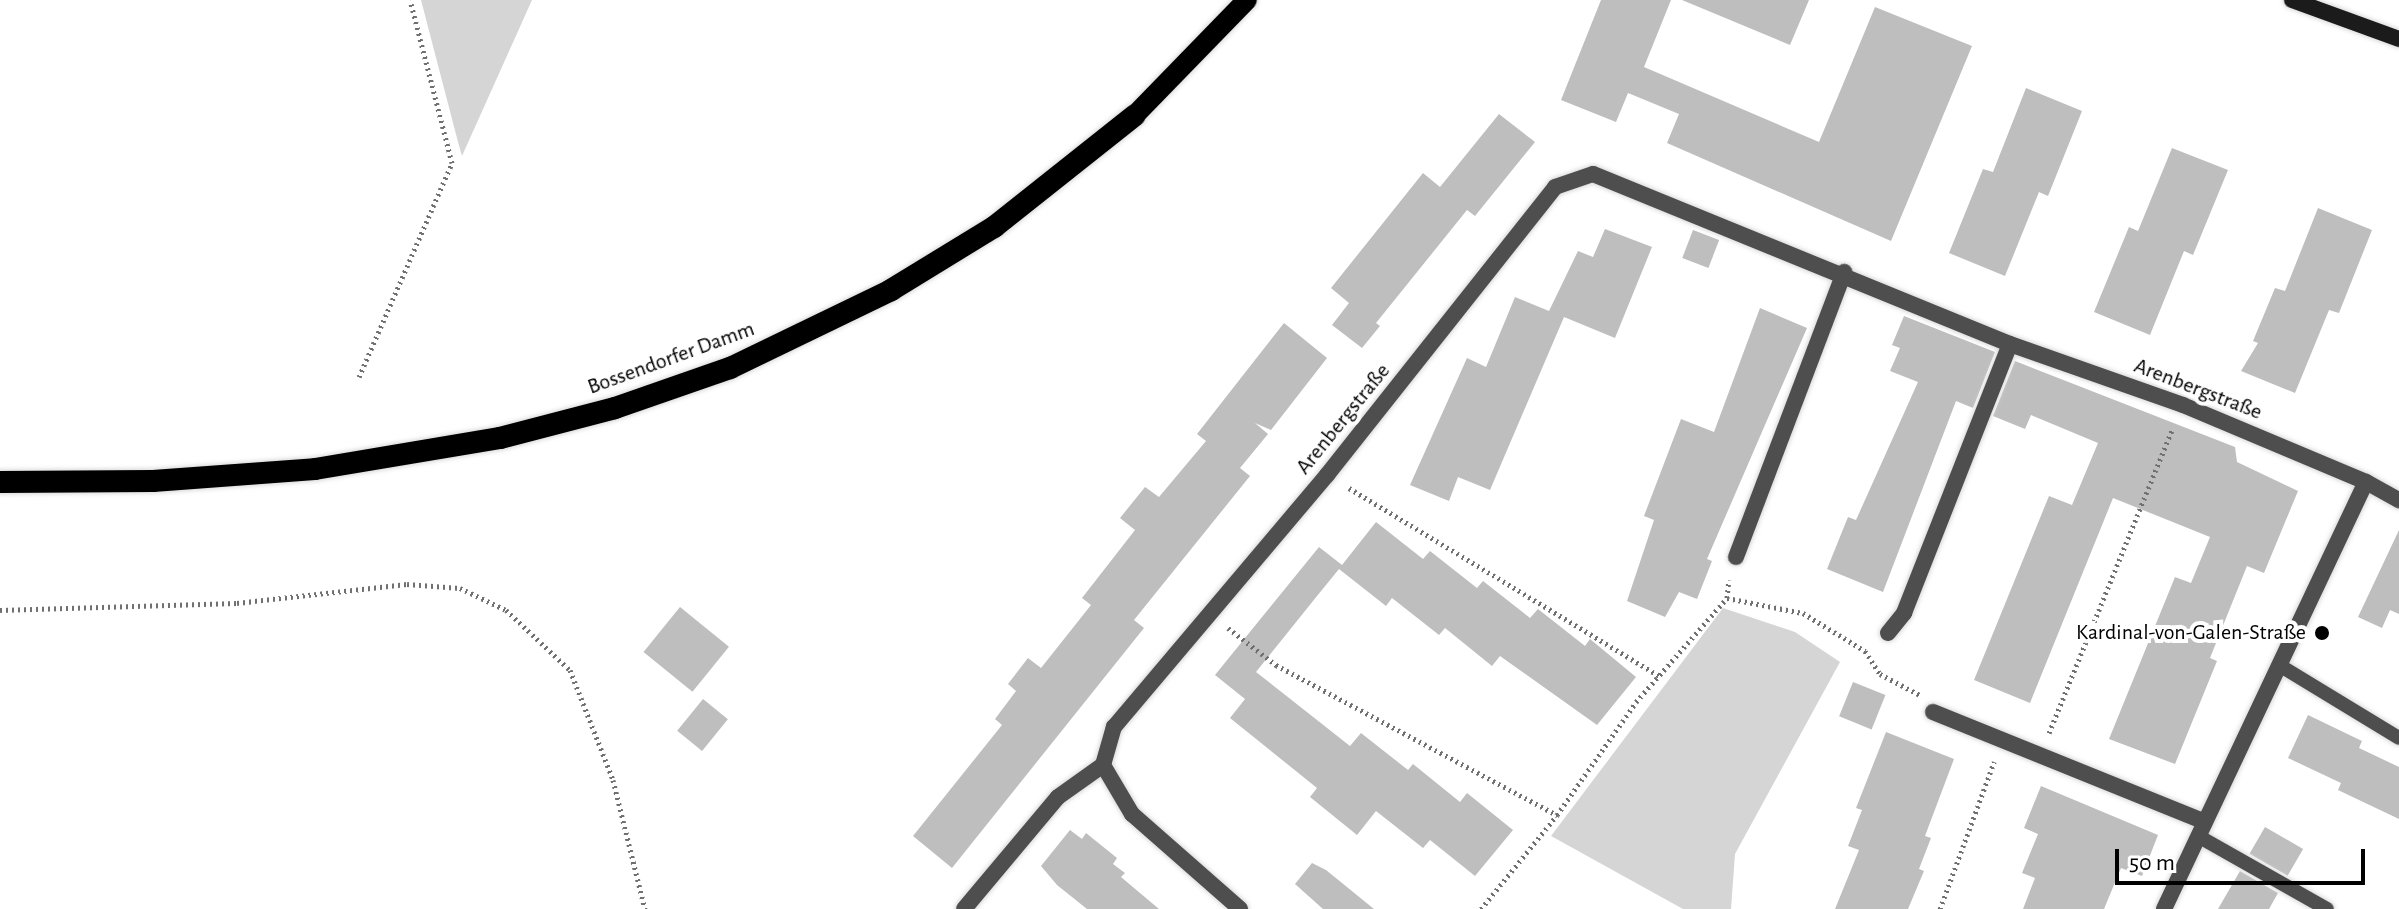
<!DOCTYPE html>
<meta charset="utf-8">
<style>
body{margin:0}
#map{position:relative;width:2399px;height:909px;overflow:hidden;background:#fff;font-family:"Alegreya Sans",sans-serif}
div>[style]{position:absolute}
.green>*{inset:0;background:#d5d5d5}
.building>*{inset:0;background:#bebebe;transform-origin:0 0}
.path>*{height:5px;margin-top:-2.5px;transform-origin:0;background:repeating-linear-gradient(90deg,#707070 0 2px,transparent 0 6px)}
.roads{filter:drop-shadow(0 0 2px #dbdbdb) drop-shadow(0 0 2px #dbdbdb)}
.service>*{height:14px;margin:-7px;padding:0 7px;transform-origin:7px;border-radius:7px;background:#4e4e4e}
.minor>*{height:16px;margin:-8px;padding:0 8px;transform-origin:8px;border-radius:8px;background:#4e4e4e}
.secondary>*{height:16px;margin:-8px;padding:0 8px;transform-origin:8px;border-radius:8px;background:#1b1b1b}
.primary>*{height:20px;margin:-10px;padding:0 10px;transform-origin:10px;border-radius:10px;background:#000}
.trunk>*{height:22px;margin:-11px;padding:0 11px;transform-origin:11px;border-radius:11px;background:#000}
.dots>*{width:22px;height:22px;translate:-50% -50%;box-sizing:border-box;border:4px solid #fff;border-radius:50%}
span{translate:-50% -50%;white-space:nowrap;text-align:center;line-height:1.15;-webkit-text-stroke:8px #fff;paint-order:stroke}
.street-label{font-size:22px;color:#000}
.poi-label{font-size:22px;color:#000}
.right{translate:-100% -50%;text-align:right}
.scale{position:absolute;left:2115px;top:849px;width:250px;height:36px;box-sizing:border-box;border:4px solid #000;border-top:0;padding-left:10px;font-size:24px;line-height:28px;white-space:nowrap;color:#000;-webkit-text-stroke:6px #fff;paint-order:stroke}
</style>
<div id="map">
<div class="green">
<div style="clip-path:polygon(421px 0,532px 0,462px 156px,458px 142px)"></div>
<div style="clip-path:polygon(1723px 608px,1795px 632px,1840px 662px,1735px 854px,1731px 909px,1683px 909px,1551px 836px)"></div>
</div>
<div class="building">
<div style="clip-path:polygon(1601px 0,1671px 0,1644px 67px,1819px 142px,1875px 7px,1972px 46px,1891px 241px,1667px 143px,1679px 114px,1628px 93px,1616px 122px,1561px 100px)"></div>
<div style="clip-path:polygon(1682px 0,1809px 0,1790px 45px)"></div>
<div style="clip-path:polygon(2026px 88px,2082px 111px,2048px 196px,2039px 192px,2005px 276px,1949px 253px,1983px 169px,1993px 172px)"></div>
<div style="clip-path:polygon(1499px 114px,1535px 142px,1475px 216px,1467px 210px,1376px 323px,1380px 326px,1362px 348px,1332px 325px,1349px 303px,1331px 288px,1423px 173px,1440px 187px)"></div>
<div style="clip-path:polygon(2172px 148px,2228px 170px,2193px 255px,2184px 251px,2150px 335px,2094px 312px,2129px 227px,2138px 231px)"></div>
<div style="clip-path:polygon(2318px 208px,2372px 230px,2339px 313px,2329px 310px,2295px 393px,2241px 371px,2258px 343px,2253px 341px,2275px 288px,2285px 291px)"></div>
<div style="clip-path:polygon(1605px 229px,1652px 247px,1615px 338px,1564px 317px,1490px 490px,1458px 477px,1449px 501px,1410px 485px,1467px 358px,1486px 367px,1515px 297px,1549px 311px,1578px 251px,1593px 257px)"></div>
<div style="left:1693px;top:230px;width:28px;height:30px;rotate:21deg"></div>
<div style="clip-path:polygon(1760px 308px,1807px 328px,1707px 559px,1712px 561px,1697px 599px,1679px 592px,1665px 617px,1627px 601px,1654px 520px,1644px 516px,1681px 419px,1714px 432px)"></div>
<div style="clip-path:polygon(1904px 316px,1995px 352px,1973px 408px,1956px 401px,1883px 592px,1827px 569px,1848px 517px,1856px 520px,1918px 382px,1890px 371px,1900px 348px,1892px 345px)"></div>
<div style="clip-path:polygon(1284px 323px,1327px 358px,1271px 430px,1255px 423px,1268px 434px,1240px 468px,1250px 476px,1134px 620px,1144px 628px,952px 868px,913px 836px,1002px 725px,995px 719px,1016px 691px,1008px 684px,1028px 658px,1041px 668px,1091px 605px,1082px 598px,1135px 530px,1120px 518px,1145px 487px,1159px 497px,1206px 441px,1197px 434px)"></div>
<div style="clip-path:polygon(2015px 361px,2235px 447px,2237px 462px,2298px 491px,2264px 573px,2247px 566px,2210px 658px,2217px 661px,2175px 764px,2109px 739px,2175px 577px,2191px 583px,2210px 537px,2113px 498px,2030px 703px,1974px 680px,2049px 496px,2072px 505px,2098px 443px,2031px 415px,2025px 429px,1993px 416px)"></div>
<div style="clip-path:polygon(1376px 522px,1423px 559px,1430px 551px,1477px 588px,1483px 581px,1530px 618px,1538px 609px,1585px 646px,1590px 639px,1636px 677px,1597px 725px,1500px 656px,1492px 666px,1445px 628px,1439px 635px,1392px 598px,1386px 606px,1339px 569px,1317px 596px,1256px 672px,1350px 746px,1361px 733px,1408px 770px,1413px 764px,1460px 802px,1467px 793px,1513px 830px,1475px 876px,1430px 840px,1423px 848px,1376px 811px,1357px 835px,1310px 797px,1317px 788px,1230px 718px,1245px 699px,1215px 675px,1319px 547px,1342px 565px)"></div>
<div style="clip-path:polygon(2399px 530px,2399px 614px,2390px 610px,2382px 628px,2358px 617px)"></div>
<div style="left:680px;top:607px;width:63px;height:58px;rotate:39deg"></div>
<div style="left:1853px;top:682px;width:35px;height:37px;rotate:22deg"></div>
<div style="left:703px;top:699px;width:32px;height:41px;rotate:39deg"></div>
<div style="clip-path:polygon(2308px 715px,2362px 741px,2359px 748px,2399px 767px,2399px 819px,2338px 790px,2341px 783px,2288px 758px)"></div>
<div style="clip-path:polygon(1886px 732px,1954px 759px,1925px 836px,1931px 838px,1919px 869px,1924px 871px,1908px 909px,1835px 909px,1859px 850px,1848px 846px,1862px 810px,1856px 808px)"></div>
<div style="clip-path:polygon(2041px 786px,2158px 835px,2142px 876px,2121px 868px,2104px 909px,2023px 909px,2035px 878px,2022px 873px,2038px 834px,2024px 828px)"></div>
<div style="left:2265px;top:827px;width:44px;height:31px;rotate:30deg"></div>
<div style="clip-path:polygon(1070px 830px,1082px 839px,1086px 833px,1117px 858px,1113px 864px,1125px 873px,1121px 877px,1159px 909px,1087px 909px,1057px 885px,1041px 866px)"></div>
<div style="clip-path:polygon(1312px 863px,1326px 870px,1374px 909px,1323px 909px,1295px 884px)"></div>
<div style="clip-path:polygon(2240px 871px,2278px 893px,2269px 909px,2218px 909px)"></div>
</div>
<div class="path">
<div style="left:359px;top:377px;width:233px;rotate:-66.5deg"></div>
<div style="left:452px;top:163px;width:168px;rotate:-104.4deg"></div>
<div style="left:1349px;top:488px;width:363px;rotate:31.2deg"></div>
<div style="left:1727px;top:598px;width:77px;rotate:11.2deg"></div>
<div style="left:1803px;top:613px;width:73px;rotate:31.5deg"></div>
<div style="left:1865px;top:651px;width:27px;rotate:57deg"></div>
<div style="left:1880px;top:674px;width:45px;rotate:27.7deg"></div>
<div style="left:0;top:610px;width:237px;rotate:-1.7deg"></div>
<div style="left:237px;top:603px;width:171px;rotate:-6.4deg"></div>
<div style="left:407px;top:584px;width:53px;rotate:4.3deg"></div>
<div style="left:460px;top:588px;width:51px;rotate:25.6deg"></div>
<div style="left:506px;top:610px;width:88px;rotate:43.2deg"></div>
<div style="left:570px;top:670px;width:118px;rotate:68.6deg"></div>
<div style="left:613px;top:780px;width:133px;rotate:76.1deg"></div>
<div style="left:1228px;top:628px;width:61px;rotate:37.6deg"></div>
<div style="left:1276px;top:665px;width:319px;rotate:28.1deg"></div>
<div style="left:2049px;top:733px;width:329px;rotate:-67.9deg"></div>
<div style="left:1481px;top:909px;width:121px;rotate:-51deg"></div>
<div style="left:1557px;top:815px;width:138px;rotate:-55deg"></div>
<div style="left:1636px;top:702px;width:138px;rotate:-48.8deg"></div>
<div style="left:1727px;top:598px;width:18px;rotate:-84deg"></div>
<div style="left:1940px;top:909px;width:157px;rotate:-69.8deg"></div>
</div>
<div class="roads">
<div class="service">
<div style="left:2279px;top:665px;width:140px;rotate:31.3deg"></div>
<div style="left:2198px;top:836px;width:148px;rotate:29.5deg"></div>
</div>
<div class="minor">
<div style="left:1736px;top:557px;width:305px;rotate:-69.2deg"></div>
<div style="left:1888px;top:633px;width:26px;rotate:-51deg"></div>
<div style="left:1904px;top:613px;width:289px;rotate:-68.5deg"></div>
<div style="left:1933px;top:712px;width:293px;rotate:22deg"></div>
<div style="left:1103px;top:765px;width:57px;rotate:59.4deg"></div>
<div style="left:1132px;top:814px;width:144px;rotate:41.3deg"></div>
<div style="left:964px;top:909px;width:146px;rotate:-50deg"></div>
<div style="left:1058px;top:797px;width:55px;rotate:-35.4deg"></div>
<div style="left:1103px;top:765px;width:40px;rotate:-74deg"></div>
<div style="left:1114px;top:727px;width:330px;rotate:-49.8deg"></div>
<div style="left:1327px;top:475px;width:367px;rotate:-51.6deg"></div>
<div style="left:1555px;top:187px;width:40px;rotate:-18.9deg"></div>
<div style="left:1593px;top:174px;width:450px;rotate:22.2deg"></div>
<div style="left:2010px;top:344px;width:183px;rotate:19.4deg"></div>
<div style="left:2183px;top:405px;width:199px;rotate:22.8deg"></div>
<div style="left:2164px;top:909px;width:472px;rotate:-64.7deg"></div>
<div style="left:2366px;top:482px;width:38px;rotate:29deg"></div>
</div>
<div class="secondary">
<div style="left:2292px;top:0;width:114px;rotate:20deg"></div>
</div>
<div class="primary">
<div style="left:1134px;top:116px;width:162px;rotate:-45.8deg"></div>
</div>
<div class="trunk">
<div style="left:0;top:482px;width:153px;rotate:-0.4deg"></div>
<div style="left:153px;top:481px;width:162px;rotate:-4.2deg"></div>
<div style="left:315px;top:469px;width:188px;rotate:-9.5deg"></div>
<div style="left:500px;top:438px;width:119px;rotate:-14.6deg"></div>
<div style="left:615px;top:408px;width:122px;rotate:-19.2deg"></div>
<div style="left:730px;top:368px;width:179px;rotate:-25.8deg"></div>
<div style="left:891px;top:290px;width:121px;rotate:-31.5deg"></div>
<div style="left:994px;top:227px;width:179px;rotate:-38.4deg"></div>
</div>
</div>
<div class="dots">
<div style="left:2322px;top:633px;background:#000"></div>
</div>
<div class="street-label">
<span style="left:671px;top:358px;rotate:-20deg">Bossendorfer Damm</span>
<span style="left:2198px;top:389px;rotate:21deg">Arenbergstraße</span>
<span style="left:1343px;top:419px;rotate:-51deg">Arenbergstraße</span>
</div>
<div class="poi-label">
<span class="right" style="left:2306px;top:633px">Kardinal-von-Galen-Straße</span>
</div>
<div class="scale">50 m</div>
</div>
